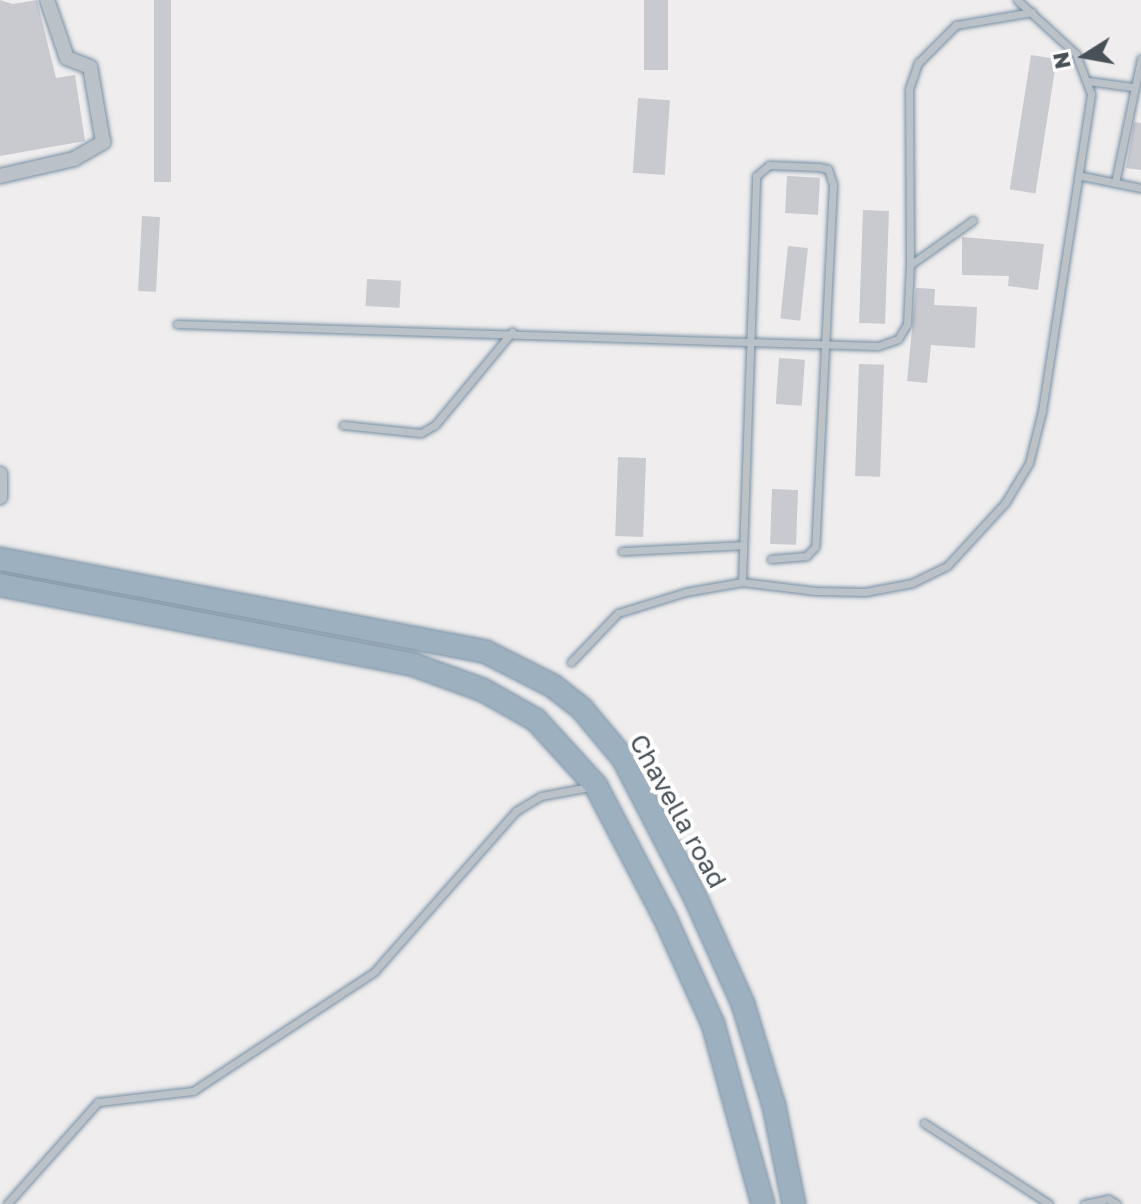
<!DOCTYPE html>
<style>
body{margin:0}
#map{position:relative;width:1141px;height:1204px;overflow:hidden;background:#efeded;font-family:"Golos Text",sans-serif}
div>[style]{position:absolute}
.building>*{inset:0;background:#c8cacf;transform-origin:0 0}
.roads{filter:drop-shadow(0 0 2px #768ea2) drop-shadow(0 0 2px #768ea2)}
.service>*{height:7px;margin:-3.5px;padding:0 3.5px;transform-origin:3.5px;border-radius:3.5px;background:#bac2c8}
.minor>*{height:14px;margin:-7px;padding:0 7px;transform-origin:7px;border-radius:7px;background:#bac2c8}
.trunk>*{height:22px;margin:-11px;padding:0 11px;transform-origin:11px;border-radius:11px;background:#9db0c0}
span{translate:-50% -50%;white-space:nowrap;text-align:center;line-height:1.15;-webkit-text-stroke:8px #fff;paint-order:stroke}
.street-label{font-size:26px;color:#485158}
.north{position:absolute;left:1045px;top:16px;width:80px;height:80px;-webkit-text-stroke:6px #fff;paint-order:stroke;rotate:259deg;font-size:22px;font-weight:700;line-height:32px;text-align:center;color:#485158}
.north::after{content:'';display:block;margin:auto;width:28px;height:36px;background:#485158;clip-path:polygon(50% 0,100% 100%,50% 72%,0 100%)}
</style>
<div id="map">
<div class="building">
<div style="clip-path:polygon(0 0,13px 4px,37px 0,56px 78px,75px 75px,85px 141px,0 156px)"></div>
<div style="left:154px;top:0;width:17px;height:182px"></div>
<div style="left:644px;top:0;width:24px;height:70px"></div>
<div style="left:1031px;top:55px;width:26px;height:136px;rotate:9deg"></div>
<div style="left:638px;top:98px;width:32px;height:75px;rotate:4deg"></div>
<div style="clip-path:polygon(1134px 122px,1141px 123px,1141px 170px,1126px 168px)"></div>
<div style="left:787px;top:176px;width:33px;height:37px;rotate:3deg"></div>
<div style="left:863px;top:210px;width:26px;height:113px;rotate:2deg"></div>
<div style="left:142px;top:216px;width:18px;height:75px;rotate:3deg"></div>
<div style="clip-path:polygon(962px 237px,1044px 244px,1038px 290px,1008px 286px,1009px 276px,962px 275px)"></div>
<div style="left:788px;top:246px;width:20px;height:73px;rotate:6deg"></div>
<div style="left:367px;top:279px;width:34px;height:27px;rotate:3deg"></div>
<div style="clip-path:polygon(916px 288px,935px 289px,934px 305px,977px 307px,975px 348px,931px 345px,927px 383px,907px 381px)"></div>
<div style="left:779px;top:358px;width:26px;height:46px;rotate:4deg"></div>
<div style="left:859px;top:364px;width:25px;height:112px;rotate:2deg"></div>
<div style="left:618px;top:457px;width:28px;height:79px;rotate:2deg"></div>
<div style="left:772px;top:489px;width:26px;height:55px;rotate:2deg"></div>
</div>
<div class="roads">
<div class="service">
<div style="left:1088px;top:81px;width:45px;rotate:7.6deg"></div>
<div style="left:1082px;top:176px;width:60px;rotate:11.5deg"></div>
<div style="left:1115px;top:183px;width:127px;rotate:-78.2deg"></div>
<div style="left:910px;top:265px;width:176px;rotate:-90.3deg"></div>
<div style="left:909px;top:89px;width:28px;rotate:-71deg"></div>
<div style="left:918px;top:63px;width:54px;rotate:-45deg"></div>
<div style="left:956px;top:25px;width:77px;rotate:-9.7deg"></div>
<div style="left:177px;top:324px;width:701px;rotate:1.8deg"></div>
<div style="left:878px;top:346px;width:21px;rotate:-19deg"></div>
<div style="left:898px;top:339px;width:17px;rotate:-59deg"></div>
<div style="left:907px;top:324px;width:59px;rotate:-87.1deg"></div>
<div style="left:910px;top:265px;width:77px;rotate:-35.5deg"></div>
<div style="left:343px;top:425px;width:78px;rotate:5.9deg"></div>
<div style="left:421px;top:433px;width:16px;rotate:-30deg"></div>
<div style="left:435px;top:425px;width:121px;rotate:-50.4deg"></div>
<div style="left:622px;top:551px;width:121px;rotate:-2.8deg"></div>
<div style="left:742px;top:582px;width:406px;rotate:-88deg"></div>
<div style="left:756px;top:176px;width:17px;rotate:-40deg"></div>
<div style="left:769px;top:165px;width:50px;rotate:2.3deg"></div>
<div style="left:819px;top:167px;width:9px;rotate:13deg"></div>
<div style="left:828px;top:169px;width:16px;rotate:72deg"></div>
<div style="left:833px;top:184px;width:363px;rotate:92.8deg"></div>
<div style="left:815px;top:547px;width:13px;rotate:135deg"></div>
<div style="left:806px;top:556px;width:35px;rotate:175deg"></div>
<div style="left:571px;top:662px;width:68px;rotate:-46.2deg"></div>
<div style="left:618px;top:613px;width:71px;rotate:-17.2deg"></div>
<div style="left:686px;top:592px;width:57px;rotate:-10.1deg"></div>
<div style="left:742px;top:582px;width:74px;rotate:7deg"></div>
<div style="left:815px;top:591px;width:50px;rotate:1.1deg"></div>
<div style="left:865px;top:592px;width:48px;rotate:-10.8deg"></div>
<div style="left:912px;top:583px;width:39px;rotate:-26deg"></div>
<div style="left:947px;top:566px;width:86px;rotate:-47.4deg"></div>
<div style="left:1005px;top:503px;width:47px;rotate:-59deg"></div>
<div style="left:1029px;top:463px;width:54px;rotate:-76deg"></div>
<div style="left:1042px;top:411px;width:321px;rotate:-81.2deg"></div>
<div style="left:1091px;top:94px;width:43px;rotate:-110.6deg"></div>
<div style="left:1076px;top:54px;width:80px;rotate:-137.5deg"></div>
<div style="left:924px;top:1123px;width:149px;rotate:32.9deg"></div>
<div style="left:7px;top:1204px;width:137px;rotate:-48.3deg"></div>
<div style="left:98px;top:1102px;width:96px;rotate:-6.6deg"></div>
<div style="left:193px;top:1091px;width:217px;rotate:-33.3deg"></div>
<div style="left:374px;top:972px;width:215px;rotate:-48.6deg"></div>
<div style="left:516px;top:811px;width:29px;rotate:-31deg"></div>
<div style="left:541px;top:796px;width:49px;rotate:-10.6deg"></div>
<div style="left:1084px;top:1204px;width:25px;rotate:-12deg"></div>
<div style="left:1108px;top:1199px;width:10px;rotate:29deg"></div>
</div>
<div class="minor">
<div style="left:0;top:176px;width:76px;rotate:-12.9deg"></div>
<div style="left:74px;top:159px;width:34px;rotate:-30deg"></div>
<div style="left:103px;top:142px;width:76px;rotate:-99.8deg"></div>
<div style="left:90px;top:67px;width:25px;rotate:-159deg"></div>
<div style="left:67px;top:58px;width:61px;rotate:-109deg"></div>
<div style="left:0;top:474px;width:23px;rotate:90deg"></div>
</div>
<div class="trunk">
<div style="left:0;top:559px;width:495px;rotate:10.8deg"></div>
<div style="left:486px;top:652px;width:75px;rotate:26.9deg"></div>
<div style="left:553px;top:686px;width:37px;rotate:38deg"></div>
<div style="left:582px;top:709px;width:64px;rotate:50.1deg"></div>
<div style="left:623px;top:758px;width:157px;rotate:62.6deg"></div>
<div style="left:695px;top:897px;width:117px;rotate:65.8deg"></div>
<div style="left:743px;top:1004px;width:107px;rotate:73.1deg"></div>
<div style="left:774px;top:1106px;width:100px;rotate:78.5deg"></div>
<div style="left:0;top:585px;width:422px;rotate:10.9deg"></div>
<div style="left:414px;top:665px;width:73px;rotate:19.9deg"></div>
<div style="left:483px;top:690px;width:61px;rotate:29.5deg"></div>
<div style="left:536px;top:720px;width:89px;rotate:47.7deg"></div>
<div style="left:596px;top:786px;width:151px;rotate:62.4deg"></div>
<div style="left:666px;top:920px;width:114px;rotate:65.7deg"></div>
<div style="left:713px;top:1024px;width:187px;rotate:74.5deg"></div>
</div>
</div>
<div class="street-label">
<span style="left:678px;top:811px;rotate:61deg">Chavella road</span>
</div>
<div class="north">N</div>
</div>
